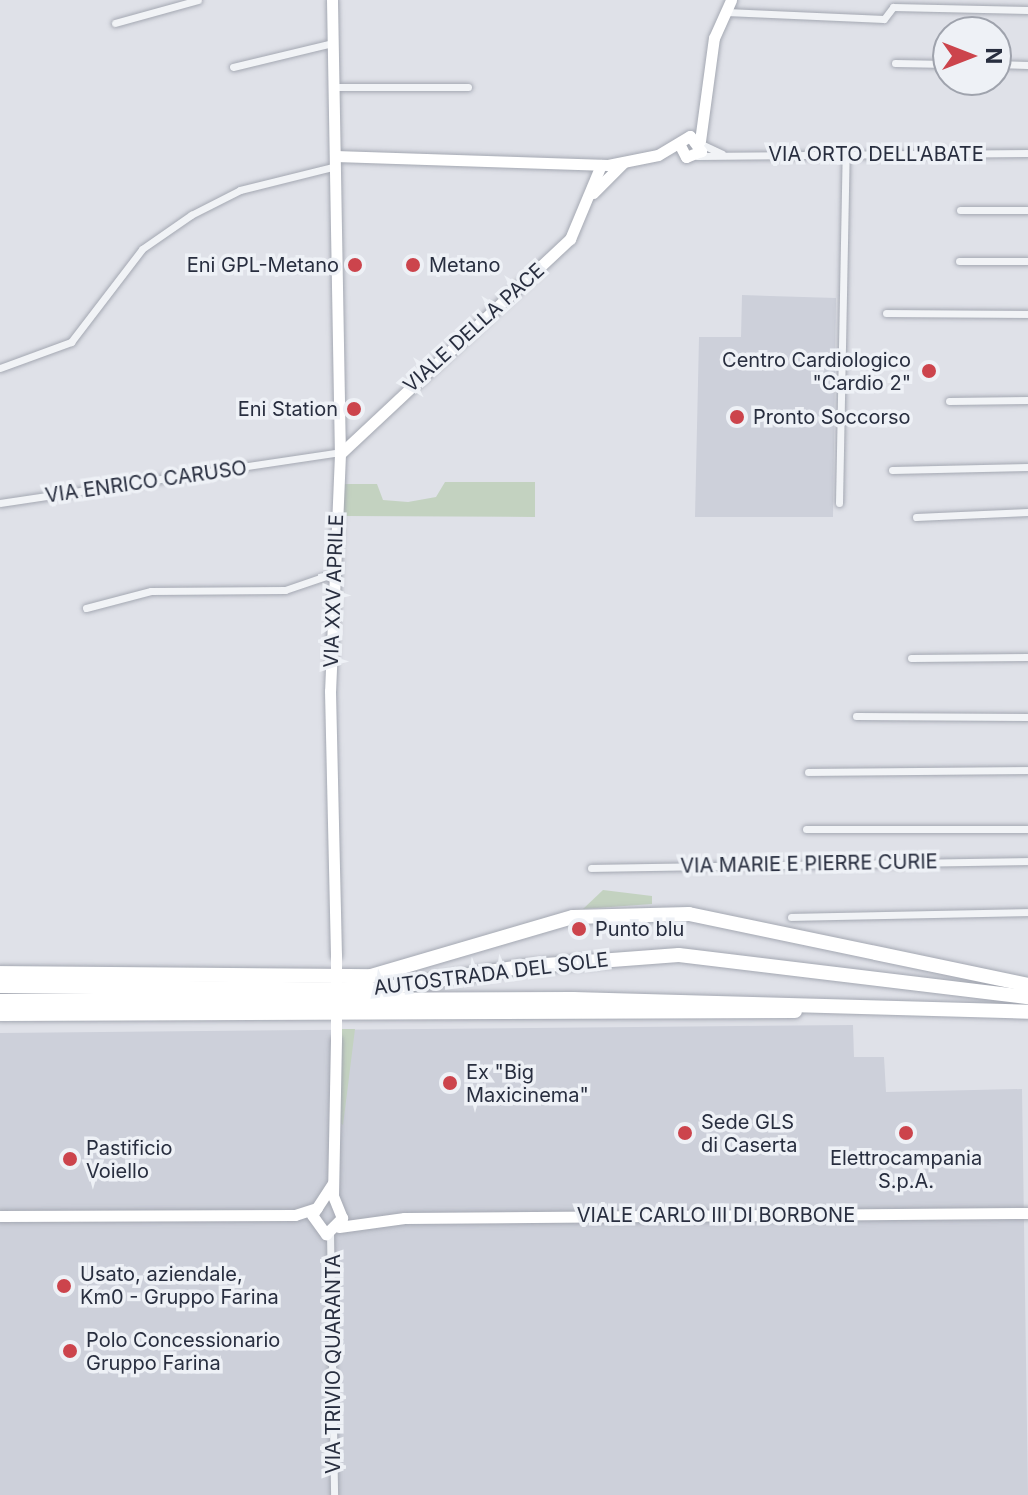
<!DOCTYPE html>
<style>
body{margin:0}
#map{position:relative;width:1028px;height:1495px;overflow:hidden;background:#dfe1e8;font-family:Inter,sans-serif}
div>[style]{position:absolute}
.built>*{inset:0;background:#cdd0da}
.green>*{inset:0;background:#c3d2c0}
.roads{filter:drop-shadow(0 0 2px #a4a8b2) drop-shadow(0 0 2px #a4a8b2)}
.street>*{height:7px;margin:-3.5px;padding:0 3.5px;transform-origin:3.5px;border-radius:3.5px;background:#f1f3f6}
.secondary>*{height:11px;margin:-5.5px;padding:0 5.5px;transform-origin:5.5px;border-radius:5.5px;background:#fff}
.highway>*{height:14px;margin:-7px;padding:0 7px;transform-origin:7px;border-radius:7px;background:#fff}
.secondary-bridge>*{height:11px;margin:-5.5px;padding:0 5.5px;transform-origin:5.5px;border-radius:5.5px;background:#fff}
.dots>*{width:22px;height:22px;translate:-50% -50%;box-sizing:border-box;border:4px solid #eef1f6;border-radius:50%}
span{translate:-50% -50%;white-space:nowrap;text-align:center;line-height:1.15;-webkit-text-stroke:7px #eef1f6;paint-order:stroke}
.street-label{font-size:20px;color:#282e3f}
.poi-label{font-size:20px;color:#282e3f}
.right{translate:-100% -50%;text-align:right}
.left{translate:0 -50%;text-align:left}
.north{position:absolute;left:932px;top:16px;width:80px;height:80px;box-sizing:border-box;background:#eef1f6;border:2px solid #9fa3ad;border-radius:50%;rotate:90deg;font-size:22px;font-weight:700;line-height:32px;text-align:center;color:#282e3f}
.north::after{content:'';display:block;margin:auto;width:28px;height:36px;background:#cc444c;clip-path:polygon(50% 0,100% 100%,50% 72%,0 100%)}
</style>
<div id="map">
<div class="built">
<div style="clip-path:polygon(742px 295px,836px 298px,833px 517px,695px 517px,699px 337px,741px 337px)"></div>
<div style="clip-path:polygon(853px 1025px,854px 1057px,884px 1057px,886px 1092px,1022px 1089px,1028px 1495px,0 1495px,0 1033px)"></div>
</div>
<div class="green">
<div style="clip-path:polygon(445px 482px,535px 482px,535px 517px,343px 516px,344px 484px,377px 484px,383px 500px,408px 502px,436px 497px)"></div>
<div style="clip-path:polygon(603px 890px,652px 896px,652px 904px,583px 909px)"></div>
<div style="clip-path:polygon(341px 1029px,355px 1029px,343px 1125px,339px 1122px)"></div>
</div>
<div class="roads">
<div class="street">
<div style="left:726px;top:12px;width:158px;rotate:2.5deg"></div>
<div style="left:884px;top:19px;width:15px;rotate:-53deg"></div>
<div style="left:893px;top:7px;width:135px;rotate:1.3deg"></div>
<div style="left:115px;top:23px;width:86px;rotate:-15.5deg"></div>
<div style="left:895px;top:63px;width:53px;rotate:1.1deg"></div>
<div style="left:996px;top:64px;width:32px;rotate:2deg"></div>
<div style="left:233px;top:67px;width:103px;rotate:-13.5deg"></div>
<div style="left:333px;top:87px;width:135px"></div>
<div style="left:701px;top:144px;width:23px;rotate:25deg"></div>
<div style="left:697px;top:156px;width:331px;rotate:-0.5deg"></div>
<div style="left:960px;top:210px;width:68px"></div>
<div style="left:959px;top:261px;width:69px"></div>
<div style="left:886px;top:313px;width:142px;rotate:0.4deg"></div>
<div style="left:0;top:368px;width:76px;rotate:-20.1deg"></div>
<div style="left:71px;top:342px;width:117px;rotate:-52.6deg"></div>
<div style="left:142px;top:249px;width:60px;rotate:-34.8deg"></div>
<div style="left:191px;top:215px;width:55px;rotate:-27deg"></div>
<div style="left:240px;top:190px;width:99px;rotate:-14deg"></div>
<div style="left:949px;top:401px;width:79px;rotate:-0.7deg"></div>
<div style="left:892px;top:470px;width:136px;rotate:-1.3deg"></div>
<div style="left:0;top:503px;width:344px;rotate:-8.5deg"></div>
<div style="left:839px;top:503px;width:349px;rotate:-88.9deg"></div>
<div style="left:916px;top:517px;width:112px;rotate:-2.6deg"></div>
<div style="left:86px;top:608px;width:67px;rotate:-14.7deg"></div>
<div style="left:151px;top:591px;width:134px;rotate:-0.4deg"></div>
<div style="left:285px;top:590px;width:53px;rotate:-18.8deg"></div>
<div style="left:911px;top:658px;width:117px;rotate:-0.5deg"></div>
<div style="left:856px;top:716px;width:172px;rotate:0.3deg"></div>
<div style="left:808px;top:772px;width:220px;rotate:-0.5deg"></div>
<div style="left:806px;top:829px;width:222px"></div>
<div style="left:591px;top:868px;width:437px;rotate:-0.9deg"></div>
<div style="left:791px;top:917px;width:237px;rotate:-1.2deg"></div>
<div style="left:330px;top:1233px;width:262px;rotate:89.1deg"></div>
</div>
<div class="secondary">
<div style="left:332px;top:0;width:454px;rotate:89deg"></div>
<div style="left:340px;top:454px;width:237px;rotate:92.4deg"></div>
<div style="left:330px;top:691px;width:264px;rotate:88.7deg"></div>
<div style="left:700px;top:141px;width:104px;rotate:-82.3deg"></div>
<div style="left:714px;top:38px;width:42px;rotate:-65.9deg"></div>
<div style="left:335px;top:156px;width:273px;rotate:1.9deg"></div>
<div style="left:608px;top:165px;width:51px;rotate:-11.3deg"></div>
<div style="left:658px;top:155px;width:37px;rotate:-31deg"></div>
<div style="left:690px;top:136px;width:19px;rotate:54deg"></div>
<div style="left:701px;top:151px;width:16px;rotate:158deg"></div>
<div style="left:686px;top:157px;width:13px;rotate:-117deg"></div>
<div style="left:593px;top:193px;width:44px;rotate:-45deg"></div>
<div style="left:340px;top:454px;width:315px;rotate:-43.1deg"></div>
<div style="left:570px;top:239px;width:80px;rotate:-67.3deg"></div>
<div style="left:333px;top:1183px;width:38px;rotate:123deg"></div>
<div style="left:312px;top:1215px;width:24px;rotate:54deg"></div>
<div style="left:326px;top:1234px;width:23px;rotate:-45deg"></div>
<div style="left:342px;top:1218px;width:24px;rotate:-112deg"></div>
<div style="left:333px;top:1196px;width:156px;rotate:-88.9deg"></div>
<div style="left:0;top:1216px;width:295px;rotate:-0.2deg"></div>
<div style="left:295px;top:1215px;width:23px;rotate:-18deg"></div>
<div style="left:339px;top:1227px;width:66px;rotate:-7.9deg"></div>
<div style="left:404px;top:1218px;width:624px;rotate:-0.46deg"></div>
</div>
<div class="highway">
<div style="left:0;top:973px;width:371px;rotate:0.5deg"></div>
<div style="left:371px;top:976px;width:210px;rotate:-16.3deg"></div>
<div style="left:573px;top:917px;width:116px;rotate:-1.5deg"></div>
<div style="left:689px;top:914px;width:346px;rotate:11.8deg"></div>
<div style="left:0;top:986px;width:376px;rotate:0.6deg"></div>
<div style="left:376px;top:990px;width:145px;rotate:-9.1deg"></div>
<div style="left:519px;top:967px;width:160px;rotate:-4.3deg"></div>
<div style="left:679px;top:955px;width:352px;rotate:6.9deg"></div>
<div style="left:0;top:1001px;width:573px;rotate:-0.2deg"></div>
<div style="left:573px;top:999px;width:455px;rotate:1.6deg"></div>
<div style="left:0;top:1014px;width:795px;rotate:-0.22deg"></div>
</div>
</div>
<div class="secondary-bridge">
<div style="left:336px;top:1040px;width:85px;rotate:-90deg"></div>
</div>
<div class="dots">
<div style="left:355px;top:265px;background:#cc444c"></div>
<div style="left:413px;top:265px;background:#cc444c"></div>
<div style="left:929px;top:371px;background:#cc444c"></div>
<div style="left:354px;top:409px;background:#cc444c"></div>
<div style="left:737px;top:417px;background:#cc444c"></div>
<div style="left:579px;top:929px;background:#cc444c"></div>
<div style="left:450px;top:1083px;background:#cc444c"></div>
<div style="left:685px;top:1133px;background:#cc444c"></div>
<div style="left:906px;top:1133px;background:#cc444c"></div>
<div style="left:70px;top:1159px;background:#cc444c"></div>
<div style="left:64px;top:1286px;background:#cc444c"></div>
<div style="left:70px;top:1351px;background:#cc444c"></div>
</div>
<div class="street-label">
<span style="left:876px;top:154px">VIA ORTO DELL'ABATE</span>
<span style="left:474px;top:328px;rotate:-42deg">VIALE DELLA PACE</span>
<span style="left:146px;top:482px;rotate:-8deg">VIA ENRICO CARUSO</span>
<span style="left:334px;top:591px;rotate:-88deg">VIA XXV APRILE</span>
<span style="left:809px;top:864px;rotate:-1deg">VIA MARIE E PIERRE CURIE</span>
<span style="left:491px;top:974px;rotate:-7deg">AUTOSTRADA DEL SOLE</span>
<span style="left:716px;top:1215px">VIALE CARLO III DI BORBONE</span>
<span style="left:333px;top:1364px;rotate:-90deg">VIA TRIVIO QUARANTA</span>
</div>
<div class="poi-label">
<span class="right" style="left:339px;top:265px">Eni GPL-Metano</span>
<span class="left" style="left:429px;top:265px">Metano</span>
<span class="right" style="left:911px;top:372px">Centro Cardiologico<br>"Cardio 2"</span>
<span class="right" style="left:338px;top:409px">Eni Station</span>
<span class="left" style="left:753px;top:417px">Pronto Soccorso</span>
<span class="left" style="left:595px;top:929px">Punto blu</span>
<span class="left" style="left:466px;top:1084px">Ex "Big<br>Maxicinema"</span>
<span class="left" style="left:701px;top:1134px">Sede GLS<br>di Caserta</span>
<span class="left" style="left:86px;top:1160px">Pastificio<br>Voiello</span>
<span style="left:906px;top:1170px">Elettrocampania<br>S.p.A.</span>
<span class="left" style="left:80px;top:1286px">Usato, aziendale,<br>Km0 - Gruppo Farina</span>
<span class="left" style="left:86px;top:1352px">Polo Concessionario<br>Gruppo Farina</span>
</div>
<div class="north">N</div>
</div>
